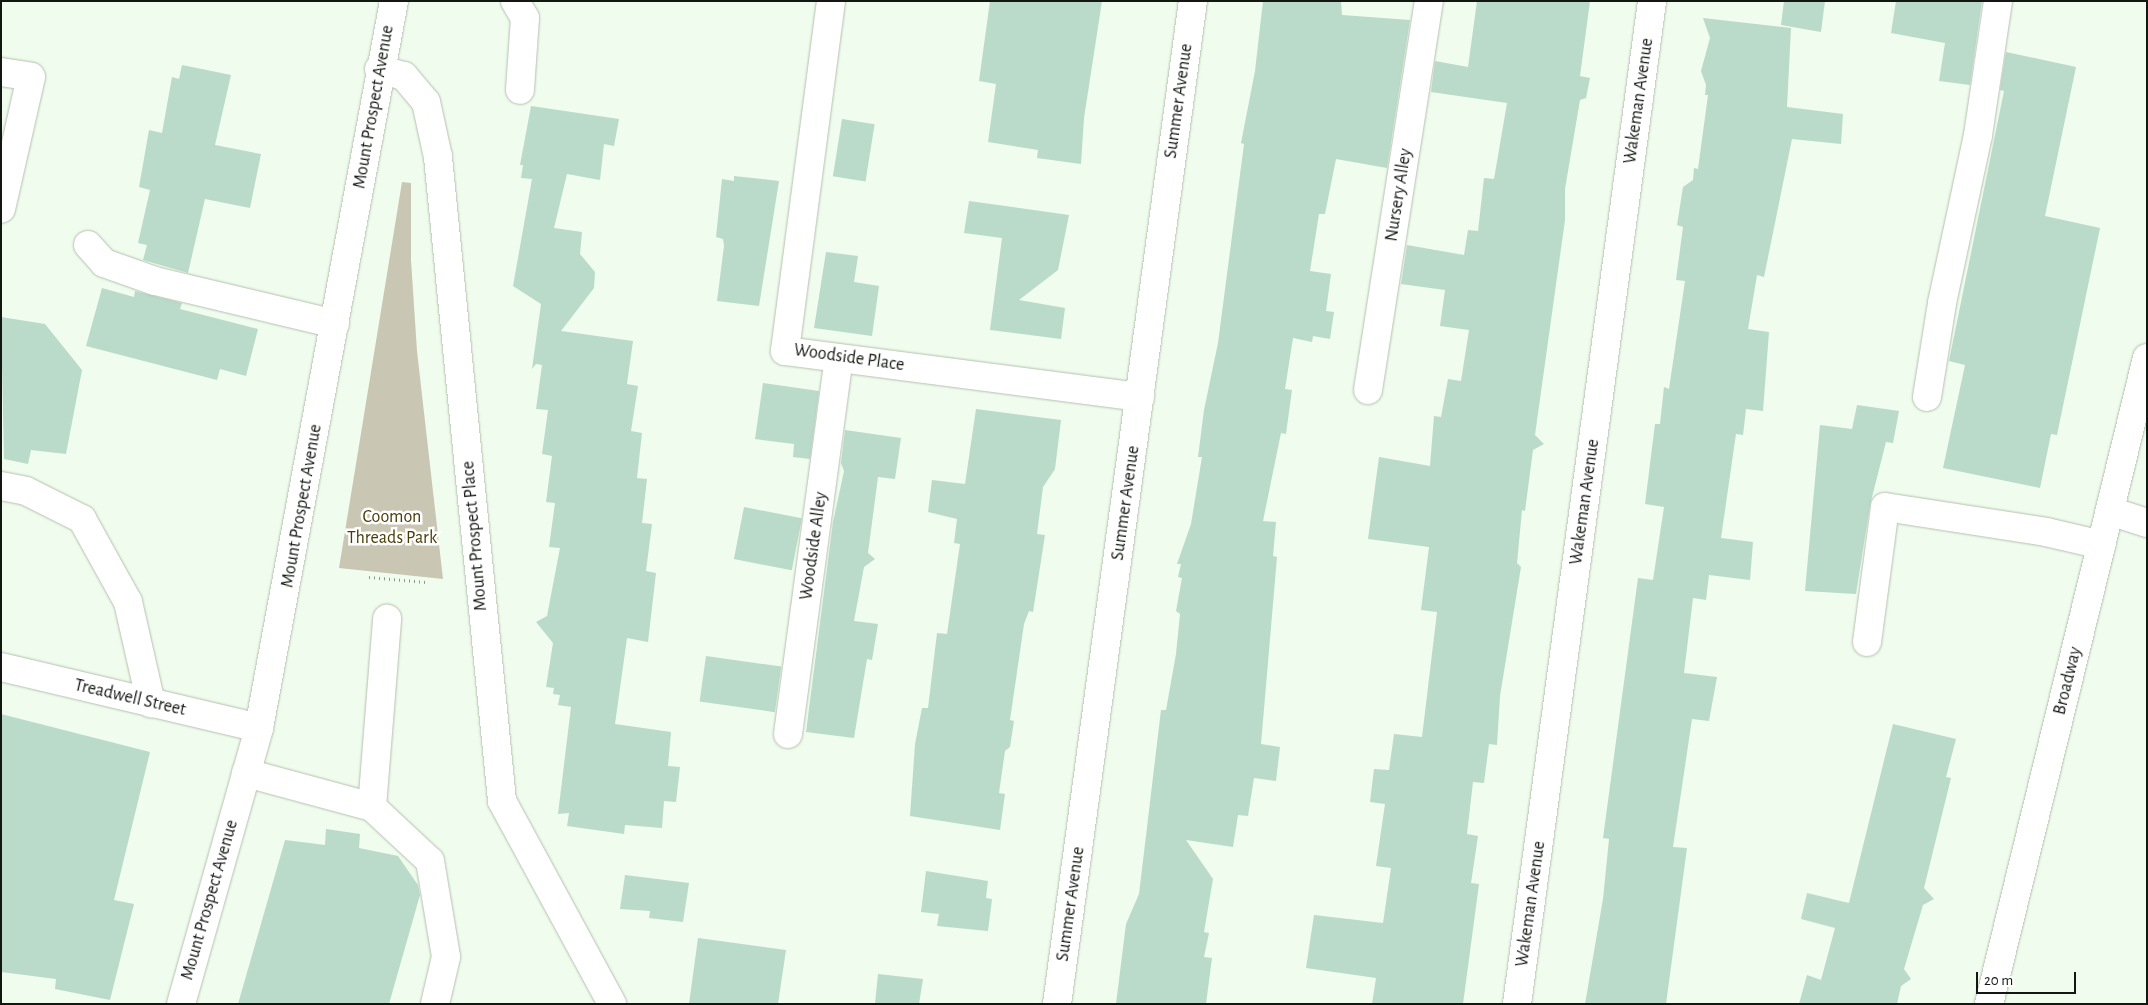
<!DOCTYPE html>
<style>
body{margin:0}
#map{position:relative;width:2148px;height:1005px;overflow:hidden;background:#f0fced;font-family:"Alegreya Sans",sans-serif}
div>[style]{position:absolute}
.green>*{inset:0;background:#cac6b4}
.building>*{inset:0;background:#badaca;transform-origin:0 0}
.path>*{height:3px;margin-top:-1.5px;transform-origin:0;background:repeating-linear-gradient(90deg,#90988d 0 1px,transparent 0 5px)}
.roads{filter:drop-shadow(0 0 1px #b4c0b1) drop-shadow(0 0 1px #b4c0b1)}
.minor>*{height:28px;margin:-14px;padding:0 14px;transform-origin:14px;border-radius:14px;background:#fff}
.major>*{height:28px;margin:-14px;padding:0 14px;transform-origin:14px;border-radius:14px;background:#fff}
span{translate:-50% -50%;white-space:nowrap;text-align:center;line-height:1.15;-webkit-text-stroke:5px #fff;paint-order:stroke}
.street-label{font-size:18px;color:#131712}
.park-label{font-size:18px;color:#483c05}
.frame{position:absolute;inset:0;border:2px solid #131712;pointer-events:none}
.scale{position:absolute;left:1976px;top:972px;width:100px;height:22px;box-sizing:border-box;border:2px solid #131712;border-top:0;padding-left:6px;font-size:15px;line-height:18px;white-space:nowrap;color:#131712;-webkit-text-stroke:4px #fff;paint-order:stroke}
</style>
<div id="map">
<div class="green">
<div style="clip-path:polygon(402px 182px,411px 183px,411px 260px,417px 351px,443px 579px,339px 568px)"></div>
</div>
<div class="building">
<div style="clip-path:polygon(990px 1px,1102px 1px,1084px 118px,1081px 164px,1037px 158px,1038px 150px,988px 142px,996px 84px,979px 81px)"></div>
<div style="clip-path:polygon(1263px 1px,1341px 1px,1342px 15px,1410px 20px,1408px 33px,1387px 168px,1336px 159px,1325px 214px,1319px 214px,1310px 271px,1331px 274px,1326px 311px,1334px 312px,1330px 339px,1313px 336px,1312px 342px,1293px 338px,1285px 389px,1292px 390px,1286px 434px,1281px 433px,1263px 521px,1276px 522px,1273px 556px,1277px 557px,1261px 744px,1280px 747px,1276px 781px,1254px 778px,1248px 816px,1238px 815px,1233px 847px,1186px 840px,1213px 879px,1204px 932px,1209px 933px,1204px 957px,1212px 958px,1206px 1004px,1116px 1004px,1126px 924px,1139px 894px,1161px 710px,1166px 710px,1176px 654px,1180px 614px,1176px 611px,1182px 578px,1178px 577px,1181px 564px,1177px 564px,1191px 524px,1202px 457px,1198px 457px,1204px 410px,1218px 343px,1244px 144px,1241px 143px,1255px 71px)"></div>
<div style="clip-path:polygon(1477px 1px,1590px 1px,1580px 76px,1590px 78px,1586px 98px,1580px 100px,1565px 189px,1565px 220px,1535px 435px,1544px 444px,1533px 450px,1525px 511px,1522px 510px,1517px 563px,1521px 567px,1500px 696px,1497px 745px,1489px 744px,1484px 783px,1473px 782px,1467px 834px,1478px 836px,1471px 883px,1479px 884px,1463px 1004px,1372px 1004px,1376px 978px,1306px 968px,1314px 915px,1383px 923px,1391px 868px,1376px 866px,1385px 804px,1370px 802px,1374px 769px,1389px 770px,1394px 734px,1422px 737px,1437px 612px,1421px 610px,1429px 547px,1368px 539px,1379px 457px,1430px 466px,1434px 416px,1441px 417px,1448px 379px,1461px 381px,1469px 330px,1440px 326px,1445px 290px,1401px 284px,1407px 245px,1464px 255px,1468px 230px,1478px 231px,1484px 178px,1494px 179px,1507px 103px,1431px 92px,1435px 61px,1468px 67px)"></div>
<div style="clip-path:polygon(1784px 1px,1825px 1px,1821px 32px,1781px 25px)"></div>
<div style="clip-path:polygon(1896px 1px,1982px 1px,1970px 85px,1939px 81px,1945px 43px,1891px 33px)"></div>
<div style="clip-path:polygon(1703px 18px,1791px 28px,1787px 107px,1843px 114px,1841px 144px,1792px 139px,1764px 277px,1757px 275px,1748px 329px,1769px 332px,1763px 411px,1746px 409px,1743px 435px,1736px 434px,1721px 538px,1753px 542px,1750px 580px,1709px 575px,1706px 600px,1693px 598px,1684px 673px,1717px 677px,1709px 721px,1692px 719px,1673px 847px,1687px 848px,1666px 1004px,1585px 1004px,1603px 899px,1609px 839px,1603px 838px,1638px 578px,1653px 580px,1664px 507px,1645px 504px,1655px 424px,1660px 424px,1664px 387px,1669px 389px,1685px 281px,1676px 280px,1683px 227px,1677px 225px,1683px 187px,1693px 180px,1694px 168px,1698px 169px,1708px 95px,1705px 95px,1706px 85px,1701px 71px,1710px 38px)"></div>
<div style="clip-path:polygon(2006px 52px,2076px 67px,2045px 216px,2100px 228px,2057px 435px,2051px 434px,2040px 488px,1943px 468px,1965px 365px,1949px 361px,2004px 91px,2000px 90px)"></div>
<div style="clip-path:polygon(182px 65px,231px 75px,215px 145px,261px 154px,250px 208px,205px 199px,188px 273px,143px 260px,147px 245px,138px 243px,150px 190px,139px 187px,149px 130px,162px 133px,172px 77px,179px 79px)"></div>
<div style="clip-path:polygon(531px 106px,619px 119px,614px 146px,604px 144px,600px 180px,567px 174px,554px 228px,582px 232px,580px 254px,595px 272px,594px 288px,561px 331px,633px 341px,627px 384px,638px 386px,631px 431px,642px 433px,637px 478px,647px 479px,642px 523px,652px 524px,646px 571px,656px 573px,648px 642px,627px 638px,615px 724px,671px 732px,668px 766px,680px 767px,676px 802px,664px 801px,662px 828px,625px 825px,624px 834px,567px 826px,569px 813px,558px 814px,571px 707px,558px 705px,560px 695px,553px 694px,554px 688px,546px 687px,553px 643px,536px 622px,547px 616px,560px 548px,549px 547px,555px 503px,546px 502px,552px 456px,542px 454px,548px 410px,536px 409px,542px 365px,536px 364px,532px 369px,541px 304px,513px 286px,532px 179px,521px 178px,523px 165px,520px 165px)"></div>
<div style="left:842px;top:119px;width:33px;height:58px;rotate:9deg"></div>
<div style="clip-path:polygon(734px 176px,779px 181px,759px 306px,717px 301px,724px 246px,723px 239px,716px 237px,722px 179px,734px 181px)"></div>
<div style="clip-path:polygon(969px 201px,1069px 215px,1058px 270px,1019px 300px,1065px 308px,1061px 339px,990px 330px,1002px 238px,964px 233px)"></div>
<div style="clip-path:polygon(826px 252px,858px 256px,854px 282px,879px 286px,872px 336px,814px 328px)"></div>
<div style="clip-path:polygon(102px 288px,134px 297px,135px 291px,182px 303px,180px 309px,258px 329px,246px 376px,220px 369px,217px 380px,86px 346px)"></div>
<div style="clip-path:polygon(1px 317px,45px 324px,82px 370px,66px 454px,31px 450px,28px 464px,4px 459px)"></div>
<div style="clip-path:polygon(763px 383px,819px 391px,810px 459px,793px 457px,794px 444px,755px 439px)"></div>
<div style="clip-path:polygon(1857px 405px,1899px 411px,1893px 443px,1886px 442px,1870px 505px,1856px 594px,1805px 591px,1820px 425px,1852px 429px)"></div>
<div style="clip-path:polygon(976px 409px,1061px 420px,1055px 469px,1043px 487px,1037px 534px,1045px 535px,1033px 612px,1029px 611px,1024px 624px,1010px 720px,1014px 721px,1010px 747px,1005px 751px,999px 793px,1005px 794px,1000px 830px,910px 816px,915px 744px,922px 708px,928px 708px,937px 633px,947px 634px,960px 544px,954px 543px,957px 519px,928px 512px,932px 480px,965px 484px)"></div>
<div style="clip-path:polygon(845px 430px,901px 438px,895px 479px,878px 477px,868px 553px,875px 559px,864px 567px,854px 621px,878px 624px,872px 660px,867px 659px,854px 738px,806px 732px,833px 522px,844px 471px,841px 463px)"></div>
<div style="left:744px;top:507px;width:59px;height:53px;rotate:11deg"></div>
<div style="left:706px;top:656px;width:76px;height:46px;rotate:8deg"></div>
<div style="clip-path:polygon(1px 714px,150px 752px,114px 900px,134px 904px,110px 1000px,55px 989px,56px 979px,1px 972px)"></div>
<div style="clip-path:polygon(1893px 724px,1956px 739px,1946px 777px,1951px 778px,1924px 888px,1934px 899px,1923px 905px,1904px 969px,1911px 979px,1901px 986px,1897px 1004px,1799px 1004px,1807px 975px,1821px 980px,1835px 928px,1801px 919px,1807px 893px,1849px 903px)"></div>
<div style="clip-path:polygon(326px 829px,360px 834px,359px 848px,398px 856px,418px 885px,420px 895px,389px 1004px,238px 1004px,285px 840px,325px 845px)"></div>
<div style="clip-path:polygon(926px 871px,988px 881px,986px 898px,992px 899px,988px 931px,937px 926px,939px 914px,921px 912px)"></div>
<div style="clip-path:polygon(625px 875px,689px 883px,683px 922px,649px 918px,650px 911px,620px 909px)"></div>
<div style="clip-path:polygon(698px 938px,786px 950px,778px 1004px,689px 1004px)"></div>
<div style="clip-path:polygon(878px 974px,923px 979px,919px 1004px,875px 1004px)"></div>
</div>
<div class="path">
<div style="left:369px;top:577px;width:57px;rotate:5deg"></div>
</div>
<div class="roads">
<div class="minor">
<div style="left:515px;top:1px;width:20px;rotate:60deg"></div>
<div style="left:525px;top:18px;width:72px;rotate:94deg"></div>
<div style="left:831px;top:1px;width:353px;rotate:97.5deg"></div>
<div style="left:785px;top:351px;width:358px;rotate:7.4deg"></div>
<div style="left:379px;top:69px;width:26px;rotate:16deg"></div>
<div style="left:404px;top:76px;width:34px;rotate:50deg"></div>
<div style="left:426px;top:102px;width:56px;rotate:77.7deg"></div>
<div style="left:438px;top:157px;width:647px;rotate:84.32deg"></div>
<div style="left:502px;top:801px;width:231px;rotate:61.5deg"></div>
<div style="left:1px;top:72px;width:30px;rotate:9deg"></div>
<div style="left:31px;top:77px;width:135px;rotate:102.8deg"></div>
<div style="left:88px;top:245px;width:24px;rotate:48deg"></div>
<div style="left:104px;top:263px;width:54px;rotate:19.4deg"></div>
<div style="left:155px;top:281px;width:185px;rotate:13.4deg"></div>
<div style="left:1368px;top:390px;width:394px;rotate:-81.1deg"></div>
<div style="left:1927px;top:397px;width:95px;rotate:-80.9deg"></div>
<div style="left:1942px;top:303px;width:172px;rotate:-77.9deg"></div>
<div style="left:1978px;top:135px;width:135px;rotate:-81.5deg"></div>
<div style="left:1px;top:486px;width:25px;rotate:11deg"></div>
<div style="left:26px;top:491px;width:63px;rotate:26.6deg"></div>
<div style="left:82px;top:519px;width:95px;rotate:61deg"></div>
<div style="left:128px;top:602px;width:104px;rotate:77.2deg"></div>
<div style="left:2110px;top:511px;width:39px;rotate:18deg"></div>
<div style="left:1867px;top:642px;width:136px;rotate:-82.4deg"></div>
<div style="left:1885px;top:507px;width:163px;rotate:8.8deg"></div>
<div style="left:2046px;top:532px;width:57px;rotate:13.1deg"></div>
<div style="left:1px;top:667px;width:265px;rotate:13.3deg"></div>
<div style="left:788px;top:734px;width:379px;rotate:-82.3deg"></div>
<div style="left:246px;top:773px;width:131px;rotate:15.1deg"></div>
<div style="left:372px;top:807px;width:189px;rotate:-85.4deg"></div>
<div style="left:372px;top:807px;width:79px;rotate:43deg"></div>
<div style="left:430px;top:861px;width:97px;rotate:80.5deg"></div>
<div style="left:446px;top:957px;width:48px;rotate:103.2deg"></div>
<div style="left:1057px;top:1004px;width:1012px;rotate:-82.28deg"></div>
<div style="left:1517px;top:1004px;width:1012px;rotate:-82.33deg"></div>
</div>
<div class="major">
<div style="left:181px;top:1004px;width:287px;rotate:-74.2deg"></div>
<div style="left:259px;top:728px;width:739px;rotate:-79.48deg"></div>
<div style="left:1989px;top:1004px;width:665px;rotate:-76.26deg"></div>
</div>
</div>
<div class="street-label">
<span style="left:1179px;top:101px;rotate:-82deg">Summer Avenue</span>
<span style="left:1639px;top:101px;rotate:-82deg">Wakeman Avenue</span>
<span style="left:374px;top:107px;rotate:-80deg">Mount Prospect Avenue</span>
<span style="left:1399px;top:195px;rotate:-81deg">Nursery Alley</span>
<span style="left:849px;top:358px;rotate:8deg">Woodside Place</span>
<span style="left:1585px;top:502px;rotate:-82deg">Wakeman Avenue</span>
<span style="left:1126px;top:503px;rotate:-82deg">Summer Avenue</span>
<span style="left:302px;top:506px;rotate:-80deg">Mount Prospect Avenue</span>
<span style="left:475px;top:536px;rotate:-95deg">Mount Prospect Place</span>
<span style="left:814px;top:546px;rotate:-82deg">Woodside Alley</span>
<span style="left:2068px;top:681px;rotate:-76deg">Broadway</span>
<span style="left:130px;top:698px;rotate:13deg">Treadwell Street</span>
<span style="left:210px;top:900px;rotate:-74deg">Mount Prospect Avenue</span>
<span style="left:1071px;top:904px;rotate:-82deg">Summer Avenue</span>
<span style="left:1531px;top:904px;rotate:-82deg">Wakeman Avenue</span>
</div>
<div class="park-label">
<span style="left:392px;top:528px">Coomon<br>Threads Park</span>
</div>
<div class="frame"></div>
<div class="scale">20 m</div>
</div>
